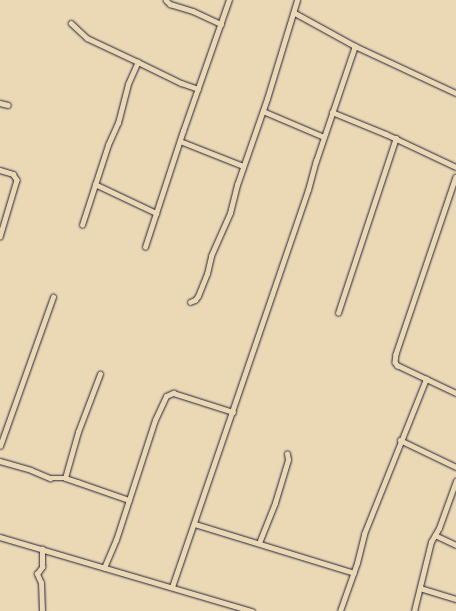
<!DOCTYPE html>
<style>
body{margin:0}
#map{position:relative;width:456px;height:611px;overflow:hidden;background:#ebd9b6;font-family:"Playpen Sans",sans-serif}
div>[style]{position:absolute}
.roads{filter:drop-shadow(0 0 1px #22223b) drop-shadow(0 0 1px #22223b)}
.street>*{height:4.5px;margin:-2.25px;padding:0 2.25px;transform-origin:2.25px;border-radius:2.25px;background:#ebd9b6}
span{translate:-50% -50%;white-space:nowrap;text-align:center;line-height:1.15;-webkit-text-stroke:3px #ebd9b6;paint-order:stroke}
</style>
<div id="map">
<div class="roads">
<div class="street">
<div style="left:166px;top:0;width:6px;rotate:45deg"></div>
<div style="left:170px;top:4px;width:24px;rotate:17deg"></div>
<div style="left:193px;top:11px;width:31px;rotate:25deg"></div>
<div style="left:295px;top:13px;width:68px;rotate:28.8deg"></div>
<div style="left:355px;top:46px;width:111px;rotate:25deg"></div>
<div style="left:71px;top:23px;width:22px;rotate:43deg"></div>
<div style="left:87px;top:38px;width:56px;rotate:25.2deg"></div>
<div style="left:0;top:103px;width:8px;rotate:14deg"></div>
<div style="left:263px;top:111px;width:66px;rotate:23.1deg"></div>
<div style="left:332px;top:112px;width:58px;rotate:22.2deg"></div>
<div style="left:386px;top:134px;width:77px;rotate:25.2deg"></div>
<div style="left:180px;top:141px;width:68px;rotate:21.6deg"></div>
<div style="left:0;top:170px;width:14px;rotate:17deg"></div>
<div style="left:13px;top:174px;width:7px;rotate:56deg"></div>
<div style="left:17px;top:180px;width:59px;rotate:106.6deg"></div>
<div style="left:456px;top:177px;width:187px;rotate:108.7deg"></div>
<div style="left:396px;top:354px;width:8px;rotate:97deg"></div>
<div style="left:395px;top:362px;width:4px;rotate:56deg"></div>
<div style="left:397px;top:365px;width:65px;rotate:25.4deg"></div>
<div style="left:95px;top:184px;width:68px;rotate:25.4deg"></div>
<div style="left:82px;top:225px;width:84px;rotate:-72deg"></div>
<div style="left:108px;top:145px;width:24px;rotate:-66deg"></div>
<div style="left:118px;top:123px;width:40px;rotate:-75.6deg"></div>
<div style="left:128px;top:84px;width:24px;rotate:-66deg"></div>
<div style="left:138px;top:62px;width:48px;rotate:26deg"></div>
<div style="left:181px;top:83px;width:18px;rotate:19deg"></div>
<div style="left:145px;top:247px;width:122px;rotate:-71.9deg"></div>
<div style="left:183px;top:131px;width:139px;rotate:-70.7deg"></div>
<div style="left:190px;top:302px;width:5px;rotate:-22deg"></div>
<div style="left:195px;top:300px;width:5px;rotate:-53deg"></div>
<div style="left:198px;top:296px;width:24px;rotate:-68deg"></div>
<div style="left:207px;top:274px;width:18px;rotate:-77deg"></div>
<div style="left:211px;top:256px;width:47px;rotate:-66.2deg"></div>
<div style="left:230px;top:213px;width:29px;rotate:-76deg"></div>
<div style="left:237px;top:185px;width:91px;rotate:-70.8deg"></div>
<div style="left:267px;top:99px;width:103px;rotate:-73.1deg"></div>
<div style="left:338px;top:313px;width:184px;rotate:-71.7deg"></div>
<div style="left:400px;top:440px;width:62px;rotate:25.7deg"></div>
<div style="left:0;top:446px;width:158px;rotate:-70.4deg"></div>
<div style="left:0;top:461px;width:32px;rotate:16deg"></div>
<div style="left:31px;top:470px;width:21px;rotate:23deg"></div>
<div style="left:50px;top:478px;width:15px"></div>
<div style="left:65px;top:478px;width:13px;rotate:18deg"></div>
<div style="left:77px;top:482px;width:55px;rotate:19.1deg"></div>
<div style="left:65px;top:478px;width:48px;rotate:-74.2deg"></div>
<div style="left:78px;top:432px;width:62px;rotate:-69.2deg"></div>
<div style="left:195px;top:524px;width:166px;rotate:17.1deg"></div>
<div style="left:435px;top:535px;width:23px;rotate:25deg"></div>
<div style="left:0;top:537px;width:263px;rotate:16.4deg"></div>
<div style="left:259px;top:543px;width:43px;rotate:-68.2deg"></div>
<div style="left:275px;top:503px;width:45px;rotate:-73.2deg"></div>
<div style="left:288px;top:460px;width:6px;rotate:-99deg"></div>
<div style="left:104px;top:568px;width:30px;rotate:-67deg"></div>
<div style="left:116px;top:540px;width:126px;rotate:-72deg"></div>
<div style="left:155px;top:420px;width:26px;rotate:-65deg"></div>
<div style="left:166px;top:396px;width:8px;rotate:-23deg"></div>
<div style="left:173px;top:393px;width:63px;rotate:17.6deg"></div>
<div style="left:172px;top:587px;width:420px;rotate:-71.1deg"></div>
<div style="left:308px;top:190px;width:30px;rotate:-75deg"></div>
<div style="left:316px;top:161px;width:121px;rotate:-71.3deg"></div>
<div style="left:420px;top:588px;width:38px;rotate:17deg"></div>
<div style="left:42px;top:611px;width:28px;rotate:-92deg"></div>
<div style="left:41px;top:583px;width:10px;rotate:-114deg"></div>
<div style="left:37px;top:574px;width:9px;rotate:-54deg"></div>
<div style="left:42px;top:567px;width:18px;rotate:-90deg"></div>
<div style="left:340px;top:611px;width:51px;rotate:-70.5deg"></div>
<div style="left:357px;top:563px;width:30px;rotate:-76deg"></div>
<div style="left:364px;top:534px;width:167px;rotate:-68.2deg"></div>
<div style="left:414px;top:611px;width:71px;rotate:-76.2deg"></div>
<div style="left:431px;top:542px;width:16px;rotate:-60deg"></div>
<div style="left:439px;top:528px;width:50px;rotate:-70.1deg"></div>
</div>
</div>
</div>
